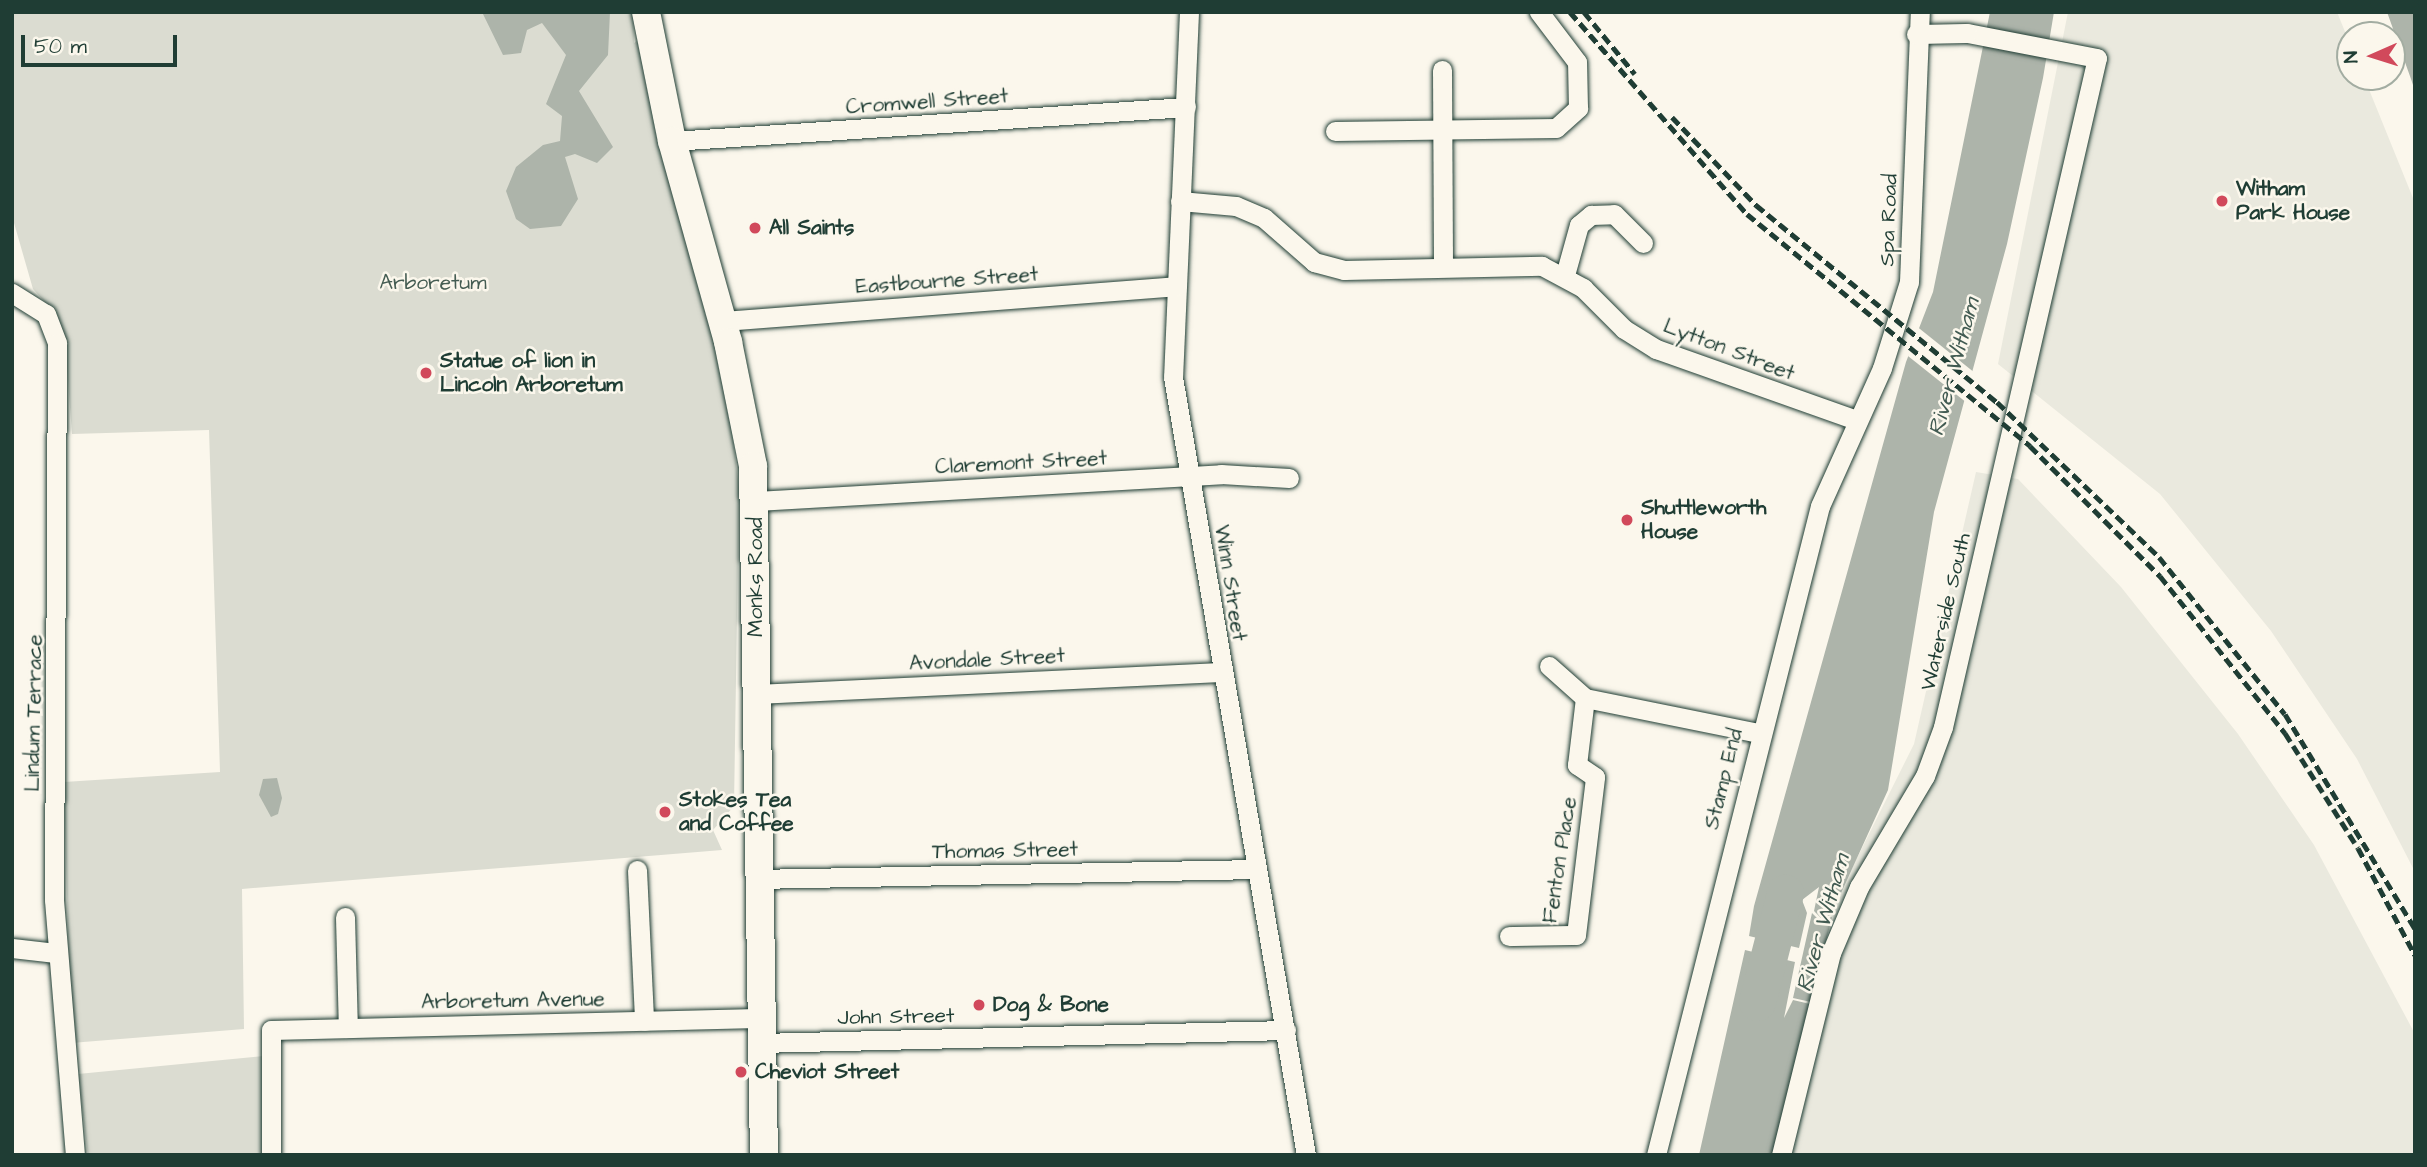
<!DOCTYPE html>
<style>
body{margin:0}
#map{position:relative;width:2427px;height:1167px;overflow:hidden;background:#fbf7ec;font-family:"Architects Daughter",sans-serif}
div>[style]{position:absolute}
.built>*{inset:0;background:#eae9de}
.green>*{inset:0;background:#dbdcd1}
.water>*{inset:0;background:#adb4aa}
.pier>*{inset:0;background:#fbf7ec}
.river>*{height:37px;margin:-18.5px;padding:0 18.5px;transform-origin:18.5px;border-radius:18.5px;background:#adb4aa}
.roads{filter:drop-shadow(0 0 2px #1f3d34) drop-shadow(0 0 2px #1f3d34)}
.minor>*{height:19px;margin:-9.5px;padding:0 9.5px;transform-origin:9.5px;border-radius:9.5px;background:#fbf7ec}
.secondary>*{height:28px;margin:-14px;padding:0 14px;transform-origin:14px;border-radius:14px;background:#fbf7ec}
.rail>*{height:5px;margin-top:-2.5px;transform-origin:0;background:repeating-linear-gradient(90deg,#1f3d34 0 10px,transparent 0 15px)}
.dots>*{width:19px;height:19px;translate:-50% -50%;box-sizing:border-box;border:4px solid #fbf7ec;border-radius:50%}
span{translate:-50% -50%;white-space:nowrap;text-align:center;line-height:1.15;-webkit-text-stroke:5px #fbf7ec;paint-order:stroke}
.street-label{font-size:21px;color:#1f3d34}
.poi-label{font-size:21px;color:#1f3d34;font-weight:700}
.left{translate:0 -50%;text-align:left}
.park-label{font-size:21px;color:#455d53}
.water-label{font-size:23px;color:#425b52;font-style:italic}
.frame{position:absolute;inset:0;border:14px solid #1f3d34;pointer-events:none}
.north{position:absolute;left:2336px;top:21px;width:70px;height:70px;box-sizing:border-box;background:#fbf7ec;border:2px solid #a3ada2;border-radius:50%;rotate:267deg;font-size:19px;font-weight:700;line-height:28px;text-align:center;color:#1f3d34}
.north::after{content:'';display:block;margin:auto;width:24px;height:32px;background:#d1495b;clip-path:polygon(50% 0,100% 100%,50% 72%,0 100%)}
.scale{position:absolute;left:21px;top:35px;width:156px;height:32px;box-sizing:border-box;border:4px solid #1f3d34;border-top:0;padding-left:9px;font-size:21px;line-height:24px;white-space:nowrap;color:#1f3d34;-webkit-text-stroke:5px #fbf7ec;paint-order:stroke}
</style>
<div id="map">
<div class="built">
<div style="clip-path:polygon(2068px 12px,2337px 12px,2350px 44px,2350px 77px,2364px 77px,2415px 203px,2415px 872px,2357px 759px,2271px 631px,2160px 494px,1998px 364px)"></div>
<div style="clip-path:polygon(1976px 472px,2018px 479px,2121px 587px,2238px 734px,2314px 845px,2415px 1034px,2415px 1155px,1774px 1155px,1833px 906px,1914px 744px)"></div>
</div>
<div class="green">
<div style="clip-path:polygon(12px 12px,633px 12px,634px 43px,654px 29px,725px 377px,739px 488px,734px 806px,713px 830px,722px 850px,242px 889px,244px 1029px,71px 1043px,64px 782px,220px 772px,209px 430px,72px 434px,65px 340px,53px 311px,33px 289px,12px 216px)"></div>
<div style="clip-path:polygon(263px 1056px,267px 1155px,88px 1155px,78px 1074px)"></div>
</div>
<div class="water">
<div style="clip-path:polygon(482px 12px,610px 12px,608px 55px,579px 91px,613px 147px,597px 163px,575px 154px,565px 157px,578px 199px,561px 226px,530px 229px,516px 219px,506px 191px,516px 167px,543px 145px,560px 141px,562px 116px,546px 104px,566px 55px,542px 23px,527px 30px,521px 53px,503px 55px)"></div>
<div style="clip-path:polygon(1990px 12px,2054px 12px,2043px 78px,2007px 244px,1934px 512px,1888px 790px,1831px 915px,1821px 918px,1814px 911px,1819px 887px,1802px 900px,1807px 913px,1799px 948px,1749px 936px,1754px 906px,1906px 362px,1933px 292px)"></div>
<div style="clip-path:polygon(2387px 12px,2415px 12px,2415px 91px,2411px 79px)"></div>
<div style="clip-path:polygon(277px 778px,282px 798px,278px 814px,271px 817px,259px 795px,263px 779px)"></div>
<div style="clip-path:polygon(1812px 913px,1820px 921px,1832px 917px,1811px 1002px,1793px 998px)"></div>
<div style="clip-path:polygon(1745px 950px,1795px 962px,1784px 1018px,1793px 1000px,1810px 1004px,1774px 1155px,1699px 1155px)"></div>
</div>
<div class="pier">
<div style="clip-path:polygon(1915px 325px,1975px 373px,1967px 403px,1908px 356px)"></div>
</div>
<div class="river">
<div style="left:1757px;top:1002px;width:113px;rotate:-75.6deg"></div>
</div>
<div class="roads">
<div class="minor">
<div style="left:1189px;top:12px;width:365px;rotate:92.5deg"></div>
<div style="left:1173px;top:377px;width:789px;rotate:80.3deg"></div>
<div style="left:1442px;top:70px;width:195px;rotate:89.7deg"></div>
<div style="left:1335px;top:131px;width:221px;rotate:-0.8deg"></div>
<div style="left:1556px;top:128px;width:30px;rotate:-42deg"></div>
<div style="left:1578px;top:108px;width:46px;rotate:-91.2deg"></div>
<div style="left:1577px;top:62px;width:63px;rotate:-127.2deg"></div>
<div style="left:672px;top:141px;width:515px;rotate:-3.78deg"></div>
<div style="left:1180px;top:201px;width:56px;rotate:5.1deg"></div>
<div style="left:1236px;top:206px;width:30px;rotate:23deg"></div>
<div style="left:1264px;top:218px;width:67px;rotate:41.3deg"></div>
<div style="left:1314px;top:262px;width:31px;rotate:15deg"></div>
<div style="left:1344px;top:270px;width:198px;rotate:-1.2deg"></div>
<div style="left:1542px;top:266px;width:47px;rotate:28.2deg"></div>
<div style="left:1583px;top:288px;width:58px;rotate:45deg"></div>
<div style="left:1624px;top:329px;width:38px;rotate:32deg"></div>
<div style="left:1656px;top:349px;width:212px;rotate:19.5deg"></div>
<div style="left:1565px;top:275px;width:52px;rotate:-74.4deg"></div>
<div style="left:1579px;top:225px;width:16px;rotate:-40deg"></div>
<div style="left:1591px;top:215px;width:23px;rotate:-2deg"></div>
<div style="left:1614px;top:214px;width:41px;rotate:45deg"></div>
<div style="left:12px;top:293px;width:40px;rotate:32deg"></div>
<div style="left:46px;top:314px;width:31px;rotate:69deg"></div>
<div style="left:57px;top:343px;width:557px;rotate:90.31deg"></div>
<div style="left:54px;top:900px;width:256px;rotate:85.3deg"></div>
<div style="left:723px;top:321px;width:454px;rotate:-4.4deg"></div>
<div style="left:756px;top:501px;width:466px;rotate:-3.3deg"></div>
<div style="left:1221px;top:474px;width:68px;rotate:3.4deg"></div>
<div style="left:1549px;top:666px;width:48px;rotate:41.6deg"></div>
<div style="left:1585px;top:698px;width:177px;rotate:11.4deg"></div>
<div style="left:755px;top:694px;width:467px;rotate:-2.7deg"></div>
<div style="left:637px;top:870px;width:151px;rotate:87.3deg"></div>
<div style="left:755px;top:879px;width:501px;rotate:-1.14deg"></div>
<div style="left:345px;top:917px;width:111px;rotate:88.5deg"></div>
<div style="left:1509px;top:936px;width:67px;rotate:-0.9deg"></div>
<div style="left:1576px;top:935px;width:159px;rotate:-83.1deg"></div>
<div style="left:1595px;top:777px;width:22px;rotate:-146deg"></div>
<div style="left:1577px;top:765px;width:67px;rotate:-83.2deg"></div>
<div style="left:12px;top:948px;width:44px;rotate:6.5deg"></div>
<div style="left:759px;top:1043px;width:527px;rotate:-1.41deg"></div>
<div style="left:271px;top:1155px;width:125px;rotate:-90deg"></div>
<div style="left:271px;top:1030px;width:487px;rotate:-1.4deg"></div>
<div style="left:1656px;top:1155px;width:669px;rotate:-75.82deg"></div>
<div style="left:1820px;top:506px;width:151px;rotate:-65.8deg"></div>
<div style="left:1882px;top:368px;width:90px;rotate:-72.6deg"></div>
<div style="left:1909px;top:282px;width:270px;rotate:-87.7deg"></div>
<div style="left:1781px;top:1155px;width:208px;rotate:-76.1deg"></div>
<div style="left:1831px;top:953px;width:72px;rotate:-67deg"></div>
<div style="left:1859px;top:887px;width:129px;rotate:-59.3deg"></div>
<div style="left:1925px;top:776px;width:52px;rotate:-69.8deg"></div>
<div style="left:1943px;top:727px;width:686px;rotate:-77.04deg"></div>
<div style="left:2097px;top:58px;width:132px;rotate:-169.1deg"></div>
<div style="left:1967px;top:33px;width:51px;rotate:178.9deg"></div>
</div>
<div class="secondary">
<div style="left:646px;top:12px;width:132px;rotate:78.6deg"></div>
<div style="left:672px;top:141px;width:209px;rotate:74.4deg"></div>
<div style="left:728px;top:342px;width:126px;rotate:78.6deg"></div>
<div style="left:753px;top:466px;width:689px;rotate:89.09deg"></div>
</div>
</div>
<div class="rail">
<div style="left:1570px;top:12px;width:269px;rotate:48.8deg"></div>
<div style="left:1747px;top:214px;width:366px;rotate:39.3deg"></div>
<div style="left:2030px;top:446px;width:184px;rotate:45deg"></div>
<div style="left:2160px;top:576px;width:201px;rotate:51.5deg"></div>
<div style="left:2285px;top:733px;width:136px;rotate:57.6deg"></div>
<div style="left:2358px;top:848px;width:121px;rotate:62deg"></div>
<div style="left:1584px;top:12px;width:80px;rotate:50.6deg"></div>
<div style="left:1672px;top:117px;width:122px;rotate:46.3deg"></div>
<div style="left:1756px;top:205px;width:311px;rotate:39.3deg"></div>
<div style="left:1997px;top:402px;width:224px;rotate:43.7deg"></div>
<div style="left:2159px;top:557px;width:201px;rotate:51.3deg"></div>
<div style="left:2285px;top:714px;width:251px;rotate:58.8deg"></div>
</div>
<div class="dots">
<div style="left:2222px;top:201px;background:#d1495b"></div>
<div style="left:755px;top:228px;background:#d1495b"></div>
<div style="left:426px;top:373px;background:#d1495b"></div>
<div style="left:1627px;top:520px;background:#d1495b"></div>
<div style="left:665px;top:812px;background:#d1495b"></div>
<div style="left:979px;top:1005px;background:#d1495b"></div>
<div style="left:741px;top:1072px;background:#d1495b"></div>
</div>
<div class="street-label">
<span style="left:927px;top:102px;rotate:-4deg">Cromwell Street</span>
<span style="left:1889px;top:220px;rotate:-88deg">Spa Road</span>
<span style="left:947px;top:281px;rotate:-4deg">Eastbourne Street</span>
<span style="left:1729px;top:350px;rotate:21deg">Lytton Street</span>
<span style="left:1021px;top:463px;rotate:-3deg">Claremont Street</span>
<span style="left:756px;top:577px;rotate:-90deg">Monks Road</span>
<span style="left:1230px;top:583px;rotate:81deg">Winn Street</span>
<span style="left:1946px;top:612px;rotate:-77deg">Waterside South</span>
<span style="left:987px;top:660px;rotate:-3deg">Avondale Street</span>
<span style="left:34px;top:713px;rotate:-89deg">Lindum Terrace</span>
<span style="left:1724px;top:779px;rotate:-76deg">Stamp End</span>
<span style="left:1005px;top:851px;rotate:-1deg">Thomas Street</span>
<span style="left:1560px;top:860px;rotate:-81deg">Fenton Place</span>
<span style="left:513px;top:1001px;rotate:-1deg">Arboretum Avenue</span>
<span style="left:896px;top:1017px;rotate:-1deg">John Street</span>
</div>
<div class="poi-label">
<span class="left" style="left:2236px;top:201px">Witham<br>Park House</span>
<span class="left" style="left:769px;top:228px">All Saints</span>
<span class="left" style="left:440px;top:373px">Statue of lion in<br>Lincoln Arboretum</span>
<span class="left" style="left:1641px;top:520px">Shuttleworth<br>House</span>
<span class="left" style="left:679px;top:812px">Stokes Tea<br>and Coffee</span>
<span class="left" style="left:993px;top:1005px">Dog &amp; Bone</span>
<span class="left" style="left:755px;top:1072px">Cheviot Street</span>
</div>
<div class="park-label">
<span style="left:433px;top:283px">Arboretum</span>
</div>
<div class="water-label">
<span style="left:1954px;top:367px;rotate:-75deg">River Witham</span>
<span style="left:1823px;top:923px;rotate:-74deg">River Witham</span>
</div>
<div class="frame"></div>
<div class="north">N</div>
<div class="scale">50 m</div>
</div>
